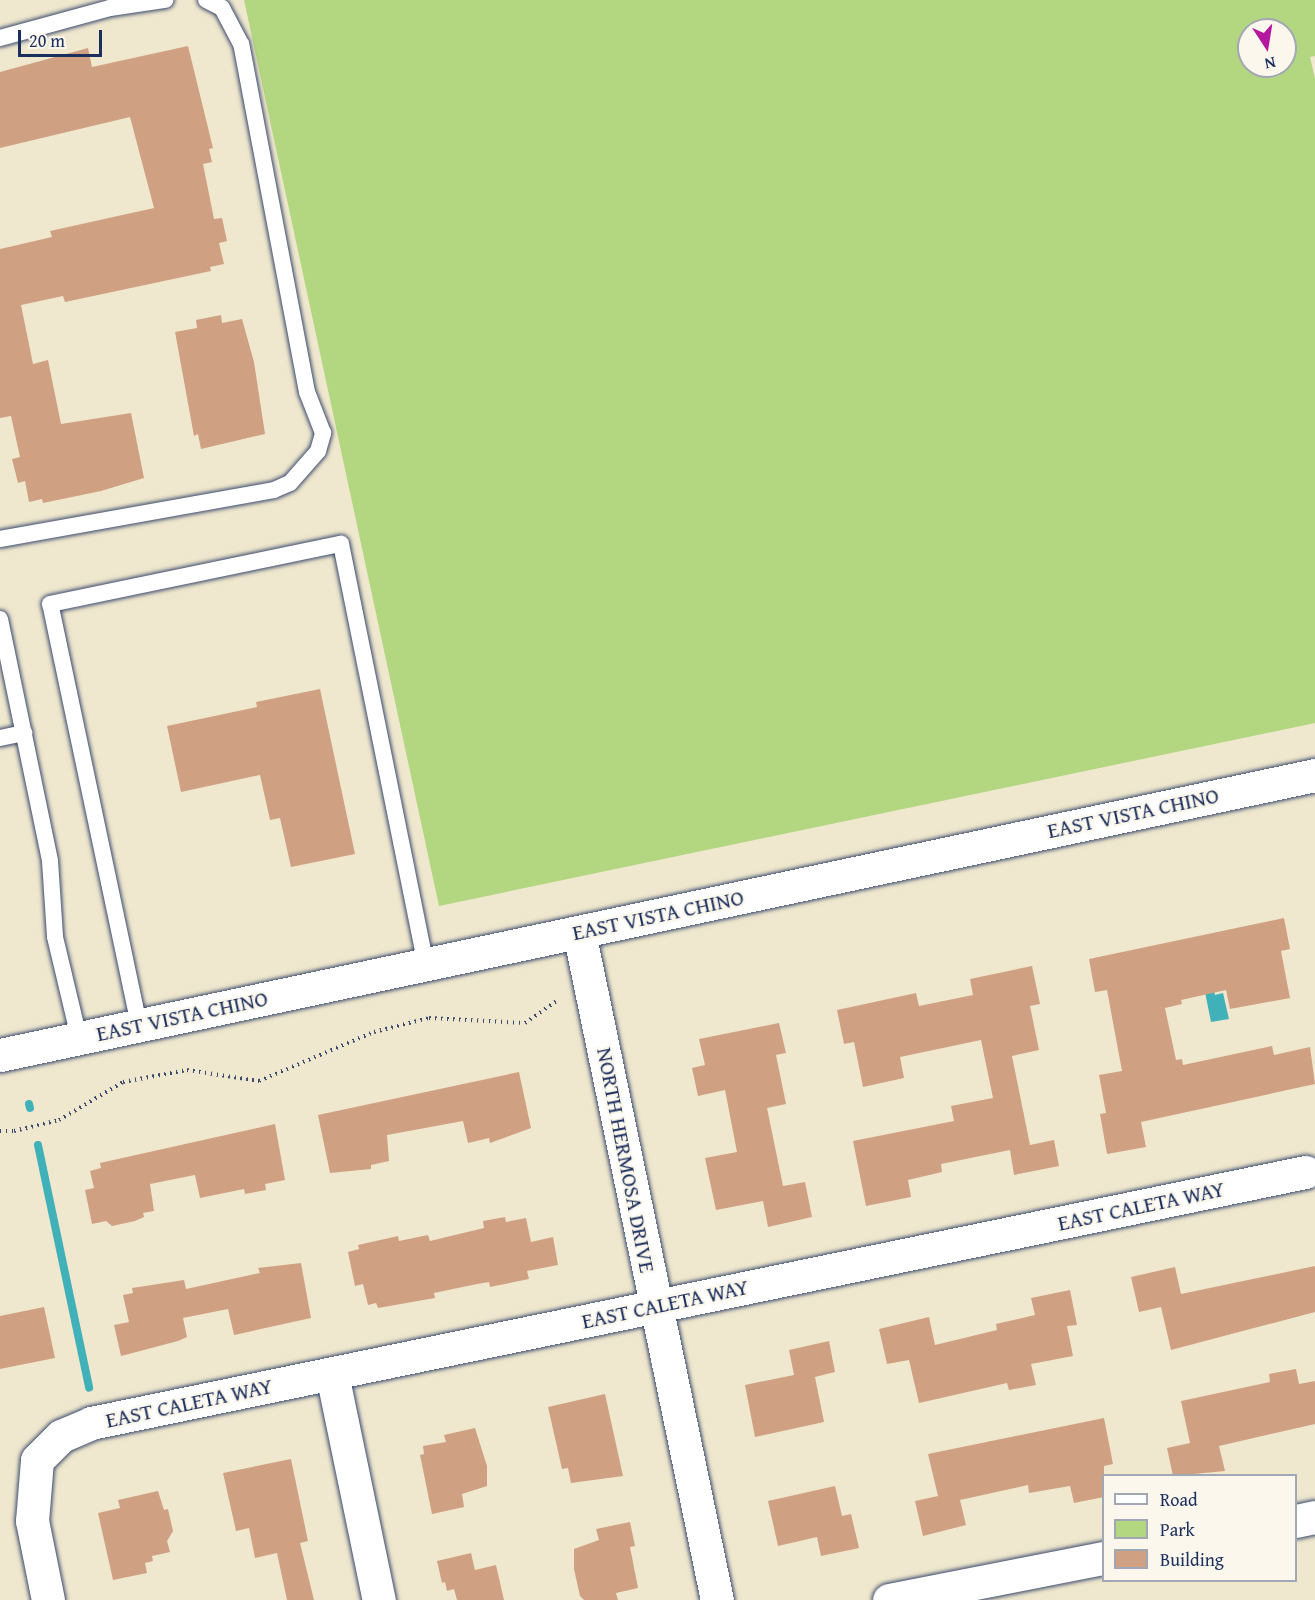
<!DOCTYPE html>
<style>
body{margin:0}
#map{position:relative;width:1315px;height:1600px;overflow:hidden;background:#f0e8ce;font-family:"Gentium Book Plus",serif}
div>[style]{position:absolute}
.green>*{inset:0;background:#b3d780}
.water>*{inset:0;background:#40b1b8}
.stream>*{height:8px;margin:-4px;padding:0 4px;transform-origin:4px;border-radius:4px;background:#40b1b8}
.building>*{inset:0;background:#cfa182}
.path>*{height:4px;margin-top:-2px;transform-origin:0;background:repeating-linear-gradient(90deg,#3b4b6f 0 1.5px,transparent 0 6px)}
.roads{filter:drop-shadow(0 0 2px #3b4b6f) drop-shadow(0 0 2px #3b4b6f)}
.service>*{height:16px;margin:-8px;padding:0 8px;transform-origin:8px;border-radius:8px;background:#fff}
.minor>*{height:33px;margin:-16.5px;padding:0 16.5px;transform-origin:16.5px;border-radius:16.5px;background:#fff}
.primary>*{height:33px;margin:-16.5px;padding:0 16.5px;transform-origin:16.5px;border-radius:16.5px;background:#fff}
span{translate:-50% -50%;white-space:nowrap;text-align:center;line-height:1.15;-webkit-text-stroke:4.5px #fbf7ec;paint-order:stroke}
.street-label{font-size:22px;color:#1b2f5e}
.legend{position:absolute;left:1102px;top:1474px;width:195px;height:108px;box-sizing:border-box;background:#fbf7ec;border:2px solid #a1a7b3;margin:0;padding:8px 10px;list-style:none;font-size:18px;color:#1b2f5e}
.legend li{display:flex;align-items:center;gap:12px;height:30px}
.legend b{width:30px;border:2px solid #a1a7b3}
.north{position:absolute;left:1237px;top:18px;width:60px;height:60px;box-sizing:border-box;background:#fbf7ec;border:2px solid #a1a7b3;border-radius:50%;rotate:168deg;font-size:16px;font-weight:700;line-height:24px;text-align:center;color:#1b2f5e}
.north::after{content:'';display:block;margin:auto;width:21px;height:27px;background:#b5179e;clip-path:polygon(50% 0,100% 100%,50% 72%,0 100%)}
.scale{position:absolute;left:18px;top:30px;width:84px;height:27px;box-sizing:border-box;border:3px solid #1b2f5e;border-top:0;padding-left:8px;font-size:18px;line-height:21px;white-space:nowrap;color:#1b2f5e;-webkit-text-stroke:4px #fbf7ec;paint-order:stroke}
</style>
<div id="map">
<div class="green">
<div style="clip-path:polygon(evenodd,244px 0,1315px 0,1315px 56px,1310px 57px,1315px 79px,1315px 723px,439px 906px,244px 0,1249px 30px,1285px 30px,1285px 66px,1249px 66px,1249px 30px)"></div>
</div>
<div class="water">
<div style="clip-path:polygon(1209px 971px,1215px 995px,1223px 993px,1229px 1019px,1211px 1022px,1201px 972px)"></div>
</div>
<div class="stream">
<div style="left:29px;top:1104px;width:4px;rotate:76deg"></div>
<div style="left:38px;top:1145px;width:248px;rotate:78.1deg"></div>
</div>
<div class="building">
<div style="clip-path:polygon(188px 46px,213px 148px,209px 149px,212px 162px,203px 164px,214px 219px,222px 218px,227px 241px,219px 243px,224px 264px,210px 267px,211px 271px,65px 302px,63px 296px,21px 305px,33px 364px,48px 360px,61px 424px,131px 413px,144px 478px,101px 491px,43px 503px,42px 499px,29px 502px,25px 481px,18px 483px,12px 459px,20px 457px,11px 416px,0 418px,0 249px,52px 237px,50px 231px,154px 208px,130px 117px,0 148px,0 72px,88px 48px,92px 67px)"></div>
<div style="clip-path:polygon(221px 315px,222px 323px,242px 319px,254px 362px,265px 434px,201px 449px,198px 434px,194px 436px,175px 332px,197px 328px,196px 320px)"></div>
<div style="clip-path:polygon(320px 689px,355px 854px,291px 867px,280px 818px,270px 820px,260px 775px,181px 792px,167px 726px,257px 707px,256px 702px)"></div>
<div style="clip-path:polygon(1284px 918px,1290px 949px,1281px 951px,1290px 998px,1230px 1009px,1226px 990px,1181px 1000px,1182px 1004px,1165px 1008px,1176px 1060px,1182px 1059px,1183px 1065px,1272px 1046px,1274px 1055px,1310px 1047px,1315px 1084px,1141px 1122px,1146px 1147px,1107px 1154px,1100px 1114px,1106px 1113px,1099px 1075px,1122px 1071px,1107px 990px,1095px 992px,1089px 959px)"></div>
<div style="clip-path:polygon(1032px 966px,1040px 1004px,1030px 1006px,1039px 1050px,1012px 1056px,1030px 1145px,1054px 1140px,1059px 1166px,1014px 1175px,1010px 1150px,941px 1164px,942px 1172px,908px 1180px,911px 1197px,866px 1206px,853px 1141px,954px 1121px,951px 1106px,993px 1098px,981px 1040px,900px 1057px,904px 1078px,863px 1087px,854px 1042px,844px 1044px,837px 1010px,916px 993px,919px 1006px,973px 995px,970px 979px)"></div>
<div style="clip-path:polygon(779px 1023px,786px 1053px,776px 1055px,786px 1104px,767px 1108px,783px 1186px,805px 1182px,812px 1217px,768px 1227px,763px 1201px,716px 1210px,705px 1158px,737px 1152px,725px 1090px,698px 1096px,692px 1068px,705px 1065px,699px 1039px)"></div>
<div style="clip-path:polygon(519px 1072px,531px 1128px,490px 1143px,489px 1138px,468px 1143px,463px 1121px,387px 1135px,389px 1161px,371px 1165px,371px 1169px,330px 1173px,318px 1115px)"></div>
<div style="clip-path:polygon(275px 1124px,285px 1180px,265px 1184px,266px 1190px,245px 1194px,244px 1189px,200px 1198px,195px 1175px,150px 1184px,154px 1211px,143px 1213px,144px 1217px,135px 1221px,112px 1226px,106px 1221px,92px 1224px,85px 1190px,94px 1188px,90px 1171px,101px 1168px,100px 1163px)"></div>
<div style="clip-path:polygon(505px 1217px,506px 1222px,526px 1218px,531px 1242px,553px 1237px,558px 1265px,527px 1271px,529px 1279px,490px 1287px,489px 1282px,477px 1284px,434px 1293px,435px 1298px,378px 1308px,376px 1303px,368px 1305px,363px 1284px,355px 1286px,348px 1252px,359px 1249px,358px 1245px,398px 1236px,399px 1241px,428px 1235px,430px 1241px,484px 1228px,483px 1221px)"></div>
<div style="clip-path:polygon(301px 1263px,311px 1318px,234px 1335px,228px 1309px,183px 1318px,187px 1337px,178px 1341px,121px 1356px,114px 1325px,129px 1322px,123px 1295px,133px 1293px,132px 1288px,184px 1280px,186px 1289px,260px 1273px,258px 1268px)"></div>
<div style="clip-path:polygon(1315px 1266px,1315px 1312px,1171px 1350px,1161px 1307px,1139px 1312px,1131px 1277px,1175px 1267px,1181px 1294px)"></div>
<div style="clip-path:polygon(1070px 1290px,1077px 1325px,1067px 1326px,1073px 1356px,1031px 1364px,1036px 1385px,1009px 1390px,1007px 1383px,919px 1403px,909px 1360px,887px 1364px,879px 1329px,929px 1317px,935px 1345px,997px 1330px,996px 1324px,1035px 1315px,1031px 1298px)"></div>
<div style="clip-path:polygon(44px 1307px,55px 1358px,0 1369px,0 1316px)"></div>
<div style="clip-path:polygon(829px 1341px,835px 1372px,815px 1377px,824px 1422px,755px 1437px,745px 1385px,794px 1375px,789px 1350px)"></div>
<div style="clip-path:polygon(1296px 1369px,1299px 1384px,1315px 1381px,1315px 1424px,1219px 1446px,1225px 1471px,1173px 1476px,1167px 1448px,1190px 1443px,1181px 1401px,1270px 1382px,1269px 1374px)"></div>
<div style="clip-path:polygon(605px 1394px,623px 1476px,571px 1483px,568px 1468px,562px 1469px,548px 1407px)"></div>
<div style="clip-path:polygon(1104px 1418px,1113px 1464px,1104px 1466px,1104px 1497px,1074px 1503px,1070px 1486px,1029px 1493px,1028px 1485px,960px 1500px,966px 1525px,923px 1536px,915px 1501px,938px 1496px,928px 1454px)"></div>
<div style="clip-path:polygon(475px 1428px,487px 1466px,487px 1486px,462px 1494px,464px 1507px,432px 1514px,420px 1455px,424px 1454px,423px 1446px,446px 1442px,444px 1435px)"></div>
<div style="clip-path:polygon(291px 1459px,308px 1541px,300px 1543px,314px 1600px,287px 1600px,277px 1553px,255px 1558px,249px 1528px,236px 1531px,223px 1473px)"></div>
<div style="clip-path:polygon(835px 1486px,842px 1516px,851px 1514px,859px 1548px,821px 1556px,817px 1537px,778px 1546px,768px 1501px)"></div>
<div style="clip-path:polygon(158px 1491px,164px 1510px,168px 1509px,173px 1531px,167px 1541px,170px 1552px,152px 1556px,153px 1561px,145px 1563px,147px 1573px,113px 1580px,98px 1513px,120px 1508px,118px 1500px)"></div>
<div style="clip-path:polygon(630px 1522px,635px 1546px,630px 1547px,638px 1588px,616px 1593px,618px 1600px,584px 1600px,580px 1596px,574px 1569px,574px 1549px,599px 1540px,596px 1529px)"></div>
<div style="clip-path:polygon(471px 1553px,475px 1570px,496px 1565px,504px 1600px,457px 1600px,454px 1589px,447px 1591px,445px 1582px,442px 1583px,437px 1561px)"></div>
</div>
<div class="path">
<div style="left:0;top:1131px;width:14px"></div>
<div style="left:14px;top:1131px;width:46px;rotate:-13.7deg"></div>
<div style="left:59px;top:1120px;width:74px;rotate:-30.7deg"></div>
<div style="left:123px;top:1082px;width:65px;rotate:-10.6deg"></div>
<div style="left:187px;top:1070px;width:73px;rotate:8.7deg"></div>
<div style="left:259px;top:1081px;width:125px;rotate:-23.1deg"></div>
<div style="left:374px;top:1032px;width:57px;rotate:-14.3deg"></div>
<div style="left:429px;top:1018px;width:96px;rotate:3deg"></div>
<div style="left:525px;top:1023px;width:40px;rotate:-34.9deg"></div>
</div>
<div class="roads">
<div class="service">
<div style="left:0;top:38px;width:114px;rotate:-15.3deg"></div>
<div style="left:110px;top:8px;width:56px;rotate:-8.3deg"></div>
<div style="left:0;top:539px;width:278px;rotate:-10.1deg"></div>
<div style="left:274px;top:490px;width:17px;rotate:-24deg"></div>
<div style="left:290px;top:483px;width:43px;rotate:-48.8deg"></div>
<div style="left:318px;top:451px;width:19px;rotate:-74deg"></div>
<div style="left:323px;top:433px;width:44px;rotate:-111.3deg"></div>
<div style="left:307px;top:392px;width:354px;rotate:-100.7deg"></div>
<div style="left:241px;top:44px;width:41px;rotate:-117.8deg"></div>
<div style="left:222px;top:8px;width:18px;rotate:-153deg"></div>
<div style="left:0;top:619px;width:247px;rotate:78.3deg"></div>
<div style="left:50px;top:861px;width:76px;rotate:86.2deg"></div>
<div style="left:55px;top:937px;width:104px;rotate:76.6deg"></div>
<div style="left:0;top:738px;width:25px;rotate:-12deg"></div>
<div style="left:139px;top:1025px;width:430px;rotate:-101.9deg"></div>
<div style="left:50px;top:604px;width:297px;rotate:-11.7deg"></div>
<div style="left:341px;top:544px;width:429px;rotate:78.6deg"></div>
</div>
<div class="minor">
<div style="left:579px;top:932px;width:682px;rotate:78.33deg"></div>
<div style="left:332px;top:1374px;width:231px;rotate:78.3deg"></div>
<div style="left:1296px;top:1521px;width:19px;rotate:-12deg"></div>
<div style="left:48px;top:1600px;width:81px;rotate:-101.4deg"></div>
<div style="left:32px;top:1521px;width:61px;rotate:-85.3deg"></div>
<div style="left:37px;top:1460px;width:34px;rotate:-45deg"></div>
<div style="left:61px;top:1436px;width:33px;rotate:-23deg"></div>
<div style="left:91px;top:1423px;width:1240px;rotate:-11.68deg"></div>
<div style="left:889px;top:1600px;width:219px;rotate:-11.1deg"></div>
</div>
<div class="primary">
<div style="left:0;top:1055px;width:1344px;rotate:-12.02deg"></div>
</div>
</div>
<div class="street-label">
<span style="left:1133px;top:813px;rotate:-12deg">EAST VISTA CHINO</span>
<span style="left:658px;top:915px;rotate:-12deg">EAST VISTA CHINO</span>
<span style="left:182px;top:1016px;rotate:-12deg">EAST VISTA CHINO</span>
<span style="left:626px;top:1160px;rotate:79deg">NORTH HERMOSA DRIVE</span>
<span style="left:1141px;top:1206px;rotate:-12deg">EAST CALETA WAY</span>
<span style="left:665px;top:1304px;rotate:-12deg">EAST CALETA WAY</span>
<span style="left:189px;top:1403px;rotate:-12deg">EAST CALETA WAY</span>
</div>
<ul class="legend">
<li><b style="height:8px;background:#fff"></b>Road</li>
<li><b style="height:16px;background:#b3d780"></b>Park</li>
<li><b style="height:16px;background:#cfa182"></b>Building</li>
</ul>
<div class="north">N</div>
<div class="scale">20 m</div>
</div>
